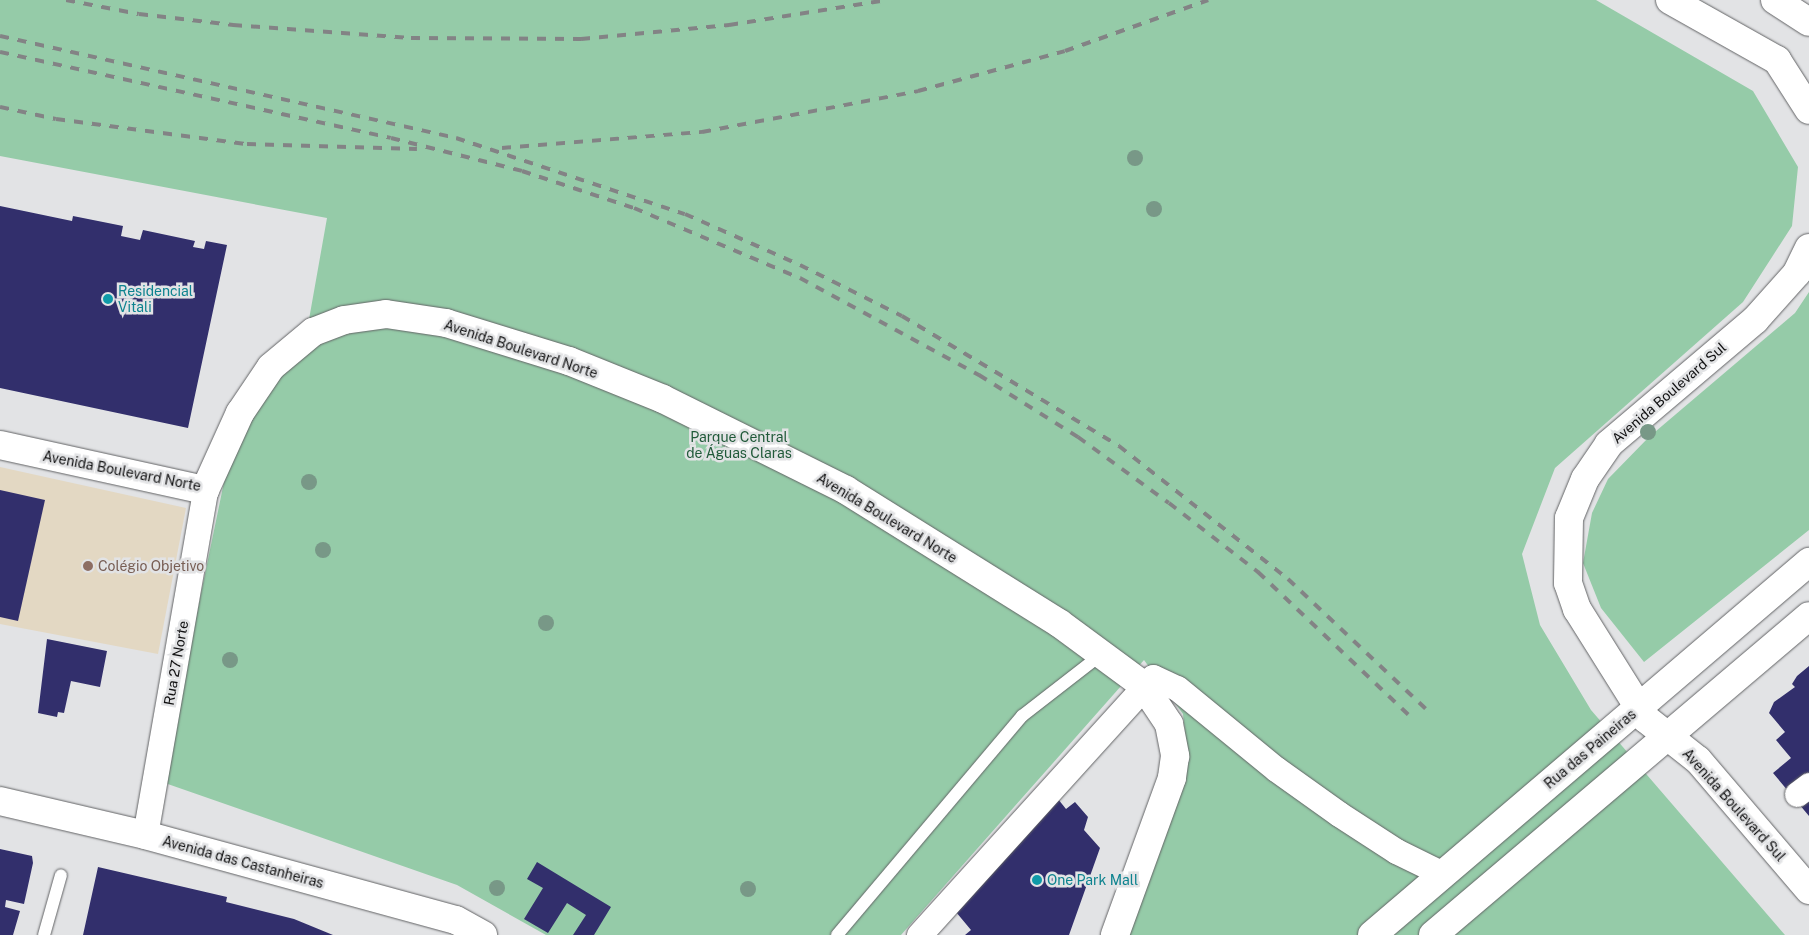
<!DOCTYPE html>
<meta charset="utf-8">
<style>
body{margin:0}
#map{position:relative;width:1809px;height:935px;overflow:hidden;background:#e2e3e5;font-family:"Public Sans",sans-serif}
div>[style]{position:absolute}
.education>*{inset:0;background:#e3d8c3}
.green>*{inset:0;background:#95cba8}
.building>*{inset:0;background:#322f6c}
.roads{filter:drop-shadow(0 0 1px #626365) drop-shadow(0 0 1px #626365)}
.lane>*{height:12px;margin:-6px;padding:0 6px;transform-origin:6px;border-radius:6px;background:#fff}
.street>*{height:25px;margin:-12.5px;padding:0 12.5px;transform-origin:12.5px;border-radius:12.5px;background:#fff}
.secondary>*{height:28px;margin:-14px;padding:0 14px;transform-origin:14px;border-radius:14px;background:#fff}
.rail>*{height:4px;margin-top:-2px;transform-origin:0;background:repeating-linear-gradient(90deg,#838385 0 9px,transparent 0 18px)}
.trees>*{width:16px;height:16px;margin:-8px;border-radius:50%;background:#789887}
.dots>*{width:14px;height:14px;translate:-50% -50%;box-sizing:border-box;border:2px solid #e2e3e5;border-radius:50%}
span{translate:-50% -50%;white-space:nowrap;text-align:center;line-height:1.15;-webkit-text-stroke:5px #e2e3e5;paint-order:stroke}
.culture-label{font-size:14px;color:#0d838f}
.left{translate:0 -50%;text-align:left}
.street-label{font-size:14px;color:#101011}
.park-label{font-size:14px;color:#215a3a}
.education-label{font-size:14px;color:#785e54}
</style>
<div id="map">
<div class="education">
<div style="clip-path:polygon(0 467px,186px 508px,158px 654px,0 624px)"></div>
</div>
<div class="green">
<div style="clip-path:polygon(0 0,1596px 0,1753px 91px,1798px 167px,1792px 226px,1743px 302px,1555px 468px,1522px 554px,1540px 625px,1591px 710px,1785px 935px,1128px 935px,1187px 751px,1183px 714px,1144px 660px,901px 935px,546px 935px,457px 885px,162px 782px,230px 453px,263px 393px,305px 342px,327px 218px,0 156px)"></div>
<div style="clip-path:polygon(1809px 292px,1809px 530px,1644px 662px,1601px 608px,1583px 563px,1592px 513px,1608px 479px,1649px 437px,1795px 313px)"></div>
</div>
<div class="building">
<div style="clip-path:polygon(0 206px,72px 221px,73px 216px,123px 226px,121px 236px,140px 240px,143px 230px,195px 241px,193px 247px,204px 249px,206px 241px,227px 245px,188px 428px,0 388px)"></div>
<div style="clip-path:polygon(0 490px,45px 500px,18px 621px,0 617px)"></div>
<div style="clip-path:polygon(47px 639px,107px 651px,100px 687px,71px 681px,64px 713px,58px 712px,57px 717px,38px 713px)"></div>
<div style="clip-path:polygon(1809px 666px,1809px 816px,1773px 773px,1791px 758px,1776px 740px,1785px 732px,1769px 713px,1774px 702px,1795px 687px,1792px 684px,1797px 676px)"></div>
<div style="clip-path:polygon(1058px 799px,1066px 809px,1075px 802px,1088px 817px,1084px 830px,1100px 848px,1069px 935px,965px 935px,971px 930px,956px 912px)"></div>
<div style="clip-path:polygon(0 849px,32px 856px,33px 863px,24px 904px,6px 900px,5px 907px,20px 911px,13px 935px,0 935px)"></div>
<div style="clip-path:polygon(537px 862px,611px 907px,594px 935px,573px 935px,586px 915px,567px 903px,548px 933px,524px 919px,543px 888px,527px 879px)"></div>
<div style="clip-path:polygon(98px 867px,227px 897px,226px 902px,294px 919px,333px 935px,83px 935px)"></div>
</div>
<div class="roads">
<div class="lane">
<div style="left:44px;top:935px;width:62px;rotate:-74.2deg"></div>
<div style="left:837px;top:935px;width:287px;rotate:-49.8deg"></div>
<div style="left:1022px;top:716px;width:101px;rotate:-37.8deg"></div>
</div>
<div class="street">
<div style="left:1797px;top:794px;width:15px;rotate:-37deg"></div>
<div style="left:145px;top:835px;width:350px;rotate:-80.1deg"></div>
<div style="left:919px;top:935px;width:348px;rotate:-47.8deg"></div>
<div style="left:1153px;top:677px;width:26px;rotate:25deg"></div>
<div style="left:1177px;top:688px;width:128px;rotate:39.3deg"></div>
<div style="left:1276px;top:769px;width:77px;rotate:35.5deg"></div>
<div style="left:1339px;top:814px;width:68px;rotate:33deg"></div>
<div style="left:1396px;top:851px;width:52px;rotate:26.1deg"></div>
</div>
<div class="secondary">
<div style="left:1670px;top:0;width:123px;rotate:29.3deg"></div>
<div style="left:1777px;top:60px;width:59px;rotate:57.4deg"></div>
<div style="left:1775px;top:0;width:40px;rotate:32.9deg"></div>
<div style="left:1809px;top:248px;width:28px;rotate:116deg"></div>
<div style="left:1797px;top:273px;width:63px;rotate:131.8deg"></div>
<div style="left:1755px;top:320px;width:192px;rotate:139.7deg"></div>
<div style="left:1609px;top:444px;width:42px;rotate:124.4deg"></div>
<div style="left:1585px;top:479px;width:42px;rotate:112.3deg"></div>
<div style="left:1569px;top:518px;width:65px;rotate:90.9deg"></div>
<div style="left:1568px;top:583px;width:28px;rotate:71deg"></div>
<div style="left:1577px;top:609px;width:130px;rotate:57.9deg"></div>
<div style="left:1646px;top:719px;width:66px;rotate:38.3deg"></div>
<div style="left:1698px;top:760px;width:171px;rotate:49.5deg"></div>
<div style="left:0;top:445px;width:210px;rotate:12.4deg"></div>
<div style="left:205px;top:490px;width:85px;rotate:-65.6deg"></div>
<div style="left:240px;top:413px;width:55px;rotate:-56deg"></div>
<div style="left:271px;top:367px;width:55px;rotate:-39.8deg"></div>
<div style="left:313px;top:332px;width:33px;rotate:-21deg"></div>
<div style="left:344px;top:320px;width:42px;rotate:-8.1deg"></div>
<div style="left:386px;top:314px;width:61px;rotate:8.5deg"></div>
<div style="left:446px;top:323px;width:129px;rotate:17.2deg"></div>
<div style="left:569px;top:361px;width:101px;rotate:22deg"></div>
<div style="left:663px;top:399px;width:204px;rotate:26.4deg"></div>
<div style="left:846px;top:490px;width:251px;rotate:32deg"></div>
<div style="left:1059px;top:623px;width:104px;rotate:36.4deg"></div>
<div style="left:1143px;top:685px;width:47px;rotate:56.3deg"></div>
<div style="left:1169px;top:724px;width:33px;rotate:79deg"></div>
<div style="left:1175px;top:756px;width:22px;rotate:98deg"></div>
<div style="left:1172px;top:778px;width:167px;rotate:110deg"></div>
<div style="left:0;top:801px;width:149px;rotate:13.2deg"></div>
<div style="left:145px;top:835px;width:322px;rotate:15.3deg"></div>
<div style="left:456px;top:920px;width:31px;rotate:29deg"></div>
<div style="left:1372px;top:935px;width:575px;rotate:-40.48deg"></div>
<div style="left:1433px;top:935px;width:493px;rotate:-40.3deg"></div>
</div>
</div>
<div class="rail">
<div style="left:66px;top:0;width:74px;rotate:10.9deg"></div>
<div style="left:139px;top:14px;width:95px;rotate:6.7deg"></div>
<div style="left:233px;top:25px;width:178px;rotate:4.2deg"></div>
<div style="left:411px;top:38px;width:170px;rotate:0.3deg"></div>
<div style="left:581px;top:39px;width:149px;rotate:-5.4deg"></div>
<div style="left:729px;top:25px;width:160px;rotate:-9deg"></div>
<div style="left:0;top:36px;width:467px;rotate:12.6deg"></div>
<div style="left:456px;top:138px;width:241px;rotate:18.4deg"></div>
<div style="left:685px;top:214px;width:126px;rotate:23.9deg"></div>
<div style="left:800px;top:265px;width:114px;rotate:26.6deg"></div>
<div style="left:902px;top:316px;width:253px;rotate:30.9deg"></div>
<div style="left:1119px;top:446px;width:215px;rotate:38.2deg"></div>
<div style="left:1288px;top:579px;width:191px;rotate:43.3deg"></div>
<div style="left:0;top:52px;width:400px;rotate:12.4deg"></div>
<div style="left:391px;top:138px;width:135px;rotate:14.1deg"></div>
<div style="left:522px;top:171px;width:118px;rotate:18.3deg"></div>
<div style="left:634px;top:208px;width:180px;rotate:22.9deg"></div>
<div style="left:800px;top:278px;width:204px;rotate:28.5deg"></div>
<div style="left:979px;top:375px;width:117px;rotate:32.1deg"></div>
<div style="left:1078px;top:437px;width:112px;rotate:36deg"></div>
<div style="left:1169px;top:503px;width:113px;rotate:37.8deg"></div>
<div style="left:1258px;top:572px;width:215px;rotate:43.5deg"></div>
<div style="left:0;top:107px;width:57px;rotate:12.1deg"></div>
<div style="left:56px;top:119px;width:193px;rotate:7.5deg"></div>
<div style="left:247px;top:144px;width:170px;rotate:1.7deg"></div>
<div style="left:502px;top:148px;width:201px;rotate:-4.6deg"></div>
<div style="left:702px;top:132px;width:220px;rotate:-10.7deg"></div>
<div style="left:918px;top:91px;width:152px;rotate:-15.2deg"></div>
<div style="left:1065px;top:51px;width:152px;rotate:-19.6deg"></div>
</div>
<div class="trees">
<div style="left:1135px;top:158px"></div>
<div style="left:1154px;top:209px"></div>
<div style="left:1648px;top:432px"></div>
<div style="left:309px;top:482px"></div>
<div style="left:323px;top:550px"></div>
<div style="left:546px;top:623px"></div>
<div style="left:230px;top:660px"></div>
<div style="left:497px;top:888px"></div>
<div style="left:748px;top:889px"></div>
</div>
<div class="dots">
<div style="left:108px;top:299px;background:#0f9aa8"></div>
<div style="left:88px;top:566px;background:#8d6e63"></div>
<div style="left:1037px;top:880px;background:#0f9aa8"></div>
</div>
<div class="culture-label">
<span class="left" style="left:118px;top:299px">Residencial<br>Vitali</span>
<span class="left" style="left:1047px;top:880px">One Park Mall</span>
</div>
<div class="street-label">
<span style="left:521px;top:349px;rotate:18deg">Avenida Boulevard Norte</span>
<span style="left:1669px;top:393px;rotate:-41deg">Avenida Boulevard Sul</span>
<span style="left:122px;top:471px;rotate:11deg">Avenida Boulevard Norte</span>
<span style="left:887px;top:518px;rotate:31deg">Avenida Boulevard Norte</span>
<span style="left:176px;top:663px;rotate:-80deg">Rua 27 Norte</span>
<span style="left:1590px;top:749px;rotate:-40deg">Rua das Paineiras</span>
<span style="left:1734px;top:805px;rotate:48deg">Avenida Boulevard Sul</span>
<span style="left:243px;top:862px;rotate:15deg">Avenida das Castanheiras</span>
</div>
<div class="park-label">
<span style="left:739px;top:445px">Parque Central<br>de Águas Claras</span>
</div>
<div class="education-label">
<span class="left" style="left:98px;top:566px">Colégio Objetivo</span>
</div>
</div>
